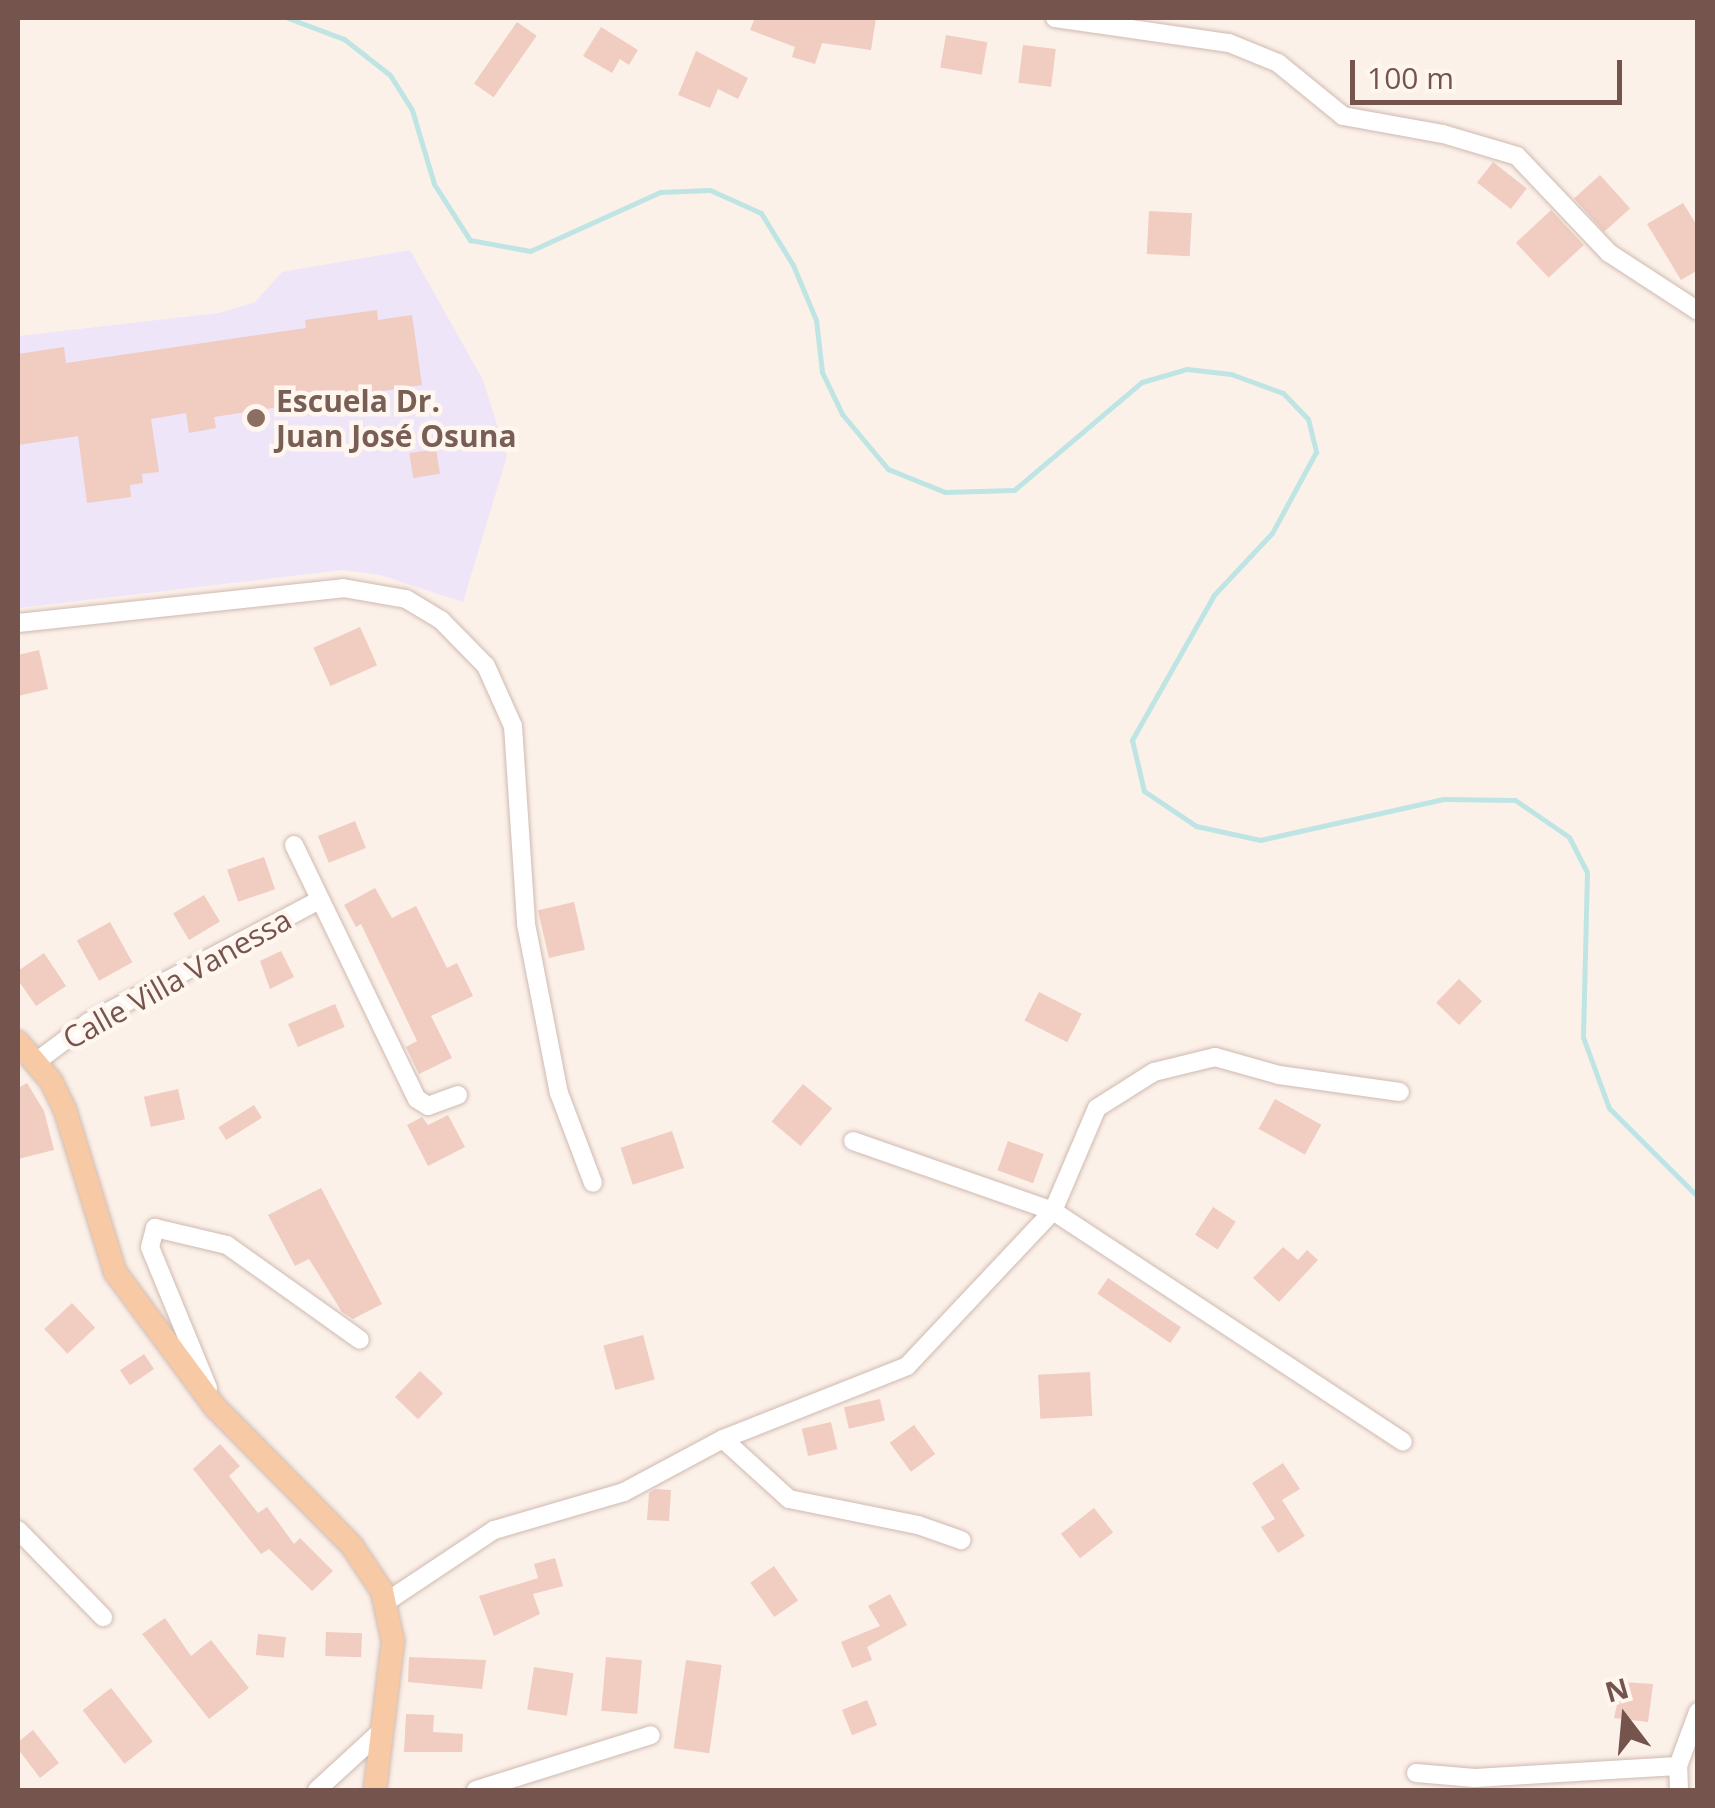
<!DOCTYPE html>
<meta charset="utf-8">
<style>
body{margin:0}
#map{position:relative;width:1715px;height:1808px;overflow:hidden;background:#fcf1e9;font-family:"Open Sans",sans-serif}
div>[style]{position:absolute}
.education>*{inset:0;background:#eee5f8}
.stream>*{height:5px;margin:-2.5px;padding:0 2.5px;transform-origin:2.5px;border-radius:2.5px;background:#bee5e4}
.building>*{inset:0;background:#f0ccc1;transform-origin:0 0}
.roads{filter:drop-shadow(0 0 2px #cfbab1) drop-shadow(0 0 2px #cfbab1)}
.minor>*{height:18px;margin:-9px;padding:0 9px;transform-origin:9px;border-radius:9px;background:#fff}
.major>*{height:22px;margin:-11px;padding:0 11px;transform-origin:11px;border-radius:11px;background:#f7caa5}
.dots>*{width:28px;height:28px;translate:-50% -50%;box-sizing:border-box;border:5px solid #fef6ef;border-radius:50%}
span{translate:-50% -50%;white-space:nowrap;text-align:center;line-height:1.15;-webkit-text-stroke:9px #fef6ef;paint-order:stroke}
.education-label{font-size:30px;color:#785e54;font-weight:700}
.left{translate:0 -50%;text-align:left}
.street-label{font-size:30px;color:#75544d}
.frame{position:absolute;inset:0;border:20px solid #75544d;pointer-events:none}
.north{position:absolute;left:1575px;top:1668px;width:100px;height:100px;-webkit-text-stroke:8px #fef6ef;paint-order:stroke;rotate:344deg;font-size:28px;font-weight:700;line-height:40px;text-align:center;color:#75544d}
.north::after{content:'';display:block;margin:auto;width:35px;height:45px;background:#75544d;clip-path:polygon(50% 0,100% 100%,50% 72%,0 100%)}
.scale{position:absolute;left:1350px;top:60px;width:272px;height:45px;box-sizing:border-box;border:5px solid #75544d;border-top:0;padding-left:12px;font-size:30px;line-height:35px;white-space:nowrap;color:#75544d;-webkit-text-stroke:8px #fef6ef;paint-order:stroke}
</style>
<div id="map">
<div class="education">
<div style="clip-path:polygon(410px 250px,483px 380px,507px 456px,463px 602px,380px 575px,343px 570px,18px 608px,18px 336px,219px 313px,255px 302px,282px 272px)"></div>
</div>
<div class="stream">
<div style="left:288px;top:18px;width:60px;rotate:20.6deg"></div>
<div style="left:344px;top:39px;width:58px;rotate:38deg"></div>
<div style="left:390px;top:75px;width:41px;rotate:57.8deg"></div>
<div style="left:412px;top:110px;width:77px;rotate:73.4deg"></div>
<div style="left:434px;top:184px;width:67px;rotate:57.3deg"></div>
<div style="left:470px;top:240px;width:61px;rotate:10.4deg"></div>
<div style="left:530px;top:251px;width:143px;rotate:-24.4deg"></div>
<div style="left:660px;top:192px;width:50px;rotate:-2.3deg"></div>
<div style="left:710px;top:190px;width:56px;rotate:24.3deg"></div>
<div style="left:761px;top:213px;width:61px;rotate:58.4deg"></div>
<div style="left:793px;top:265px;width:60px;rotate:67.3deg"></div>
<div style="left:816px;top:320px;width:52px;rotate:83.4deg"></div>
<div style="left:822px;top:372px;width:47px;rotate:64.5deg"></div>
<div style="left:842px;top:414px;width:72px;rotate:50.1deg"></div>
<div style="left:888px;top:469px;width:61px;rotate:22deg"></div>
<div style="left:945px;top:492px;width:69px;rotate:-1.7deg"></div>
<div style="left:1014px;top:490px;width:167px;rotate:-40.2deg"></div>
<div style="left:1142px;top:382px;width:47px;rotate:-16.1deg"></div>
<div style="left:1187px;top:369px;width:44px;rotate:6.5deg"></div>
<div style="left:1231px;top:374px;width:55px;rotate:20.1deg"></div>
<div style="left:1283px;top:393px;width:36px;rotate:46deg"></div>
<div style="left:1308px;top:419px;width:34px;rotate:76deg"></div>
<div style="left:1316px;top:452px;width:92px;rotate:118.5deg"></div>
<div style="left:1272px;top:533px;width:85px;rotate:133.1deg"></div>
<div style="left:1214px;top:595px;width:167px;rotate:119.5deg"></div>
<div style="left:1132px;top:740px;width:52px;rotate:76.8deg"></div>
<div style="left:1144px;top:791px;width:63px;rotate:33.9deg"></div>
<div style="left:1196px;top:826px;width:66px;rotate:12.3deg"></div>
<div style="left:1260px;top:840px;width:188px;rotate:-12.6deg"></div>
<div style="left:1443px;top:799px;width:72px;rotate:0.8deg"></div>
<div style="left:1515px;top:800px;width:65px;rotate:34.4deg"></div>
<div style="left:1569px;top:837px;width:39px;rotate:63deg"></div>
<div style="left:1587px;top:872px;width:165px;rotate:91.4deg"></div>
<div style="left:1583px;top:1037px;width:76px;rotate:69.9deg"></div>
<div style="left:1609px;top:1108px;width:126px;rotate:45deg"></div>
</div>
<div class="building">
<div style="clip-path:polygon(755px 18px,876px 18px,871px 50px,822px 43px,815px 64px,792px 57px,795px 47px,750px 30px)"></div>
<div style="left:517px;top:22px;width:24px;height:75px;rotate:35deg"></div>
<div style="clip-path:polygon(601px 27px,638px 50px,629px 65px,620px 59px,612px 73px,583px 56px)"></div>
<div style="left:946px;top:35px;width:42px;height:33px;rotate:10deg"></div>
<div style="left:1023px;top:45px;width:33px;height:38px;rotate:7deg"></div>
<div style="clip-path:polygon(696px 51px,748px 78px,738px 99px,718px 89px,710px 108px,678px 95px)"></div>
<div style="left:1493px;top:162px;width:43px;height:26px;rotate:38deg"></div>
<div style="left:1600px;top:175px;width:45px;height:35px;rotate:48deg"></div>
<div style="clip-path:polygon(1683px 203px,1698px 227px,1698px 270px,1681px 280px,1647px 224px)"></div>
<div style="left:1551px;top:210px;width:48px;height:48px;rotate:47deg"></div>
<div style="left:1149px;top:211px;width:43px;height:43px;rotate:3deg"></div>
<div style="clip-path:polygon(377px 310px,378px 320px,412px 315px,422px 385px,214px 417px,216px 428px,189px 433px,186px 413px,151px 419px,159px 472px,142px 474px,143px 483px,130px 485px,131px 497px,87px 503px,78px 436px,18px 445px,18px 354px,64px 347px,66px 363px,306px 328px,305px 320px)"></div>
<div style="left:436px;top:449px;width:25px;height:27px;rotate:81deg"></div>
<div style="left:360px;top:627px;width:42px;height:51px;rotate:66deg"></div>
<div style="clip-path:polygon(39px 650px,48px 689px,18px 696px,18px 655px)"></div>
<div style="left:355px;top:821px;width:29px;height:40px;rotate:68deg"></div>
<div style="left:264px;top:857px;width:34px;height:39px;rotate:71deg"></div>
<div style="clip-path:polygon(375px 888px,392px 918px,416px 906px,447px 968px,457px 963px,473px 996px,431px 1016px,452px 1058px,419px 1074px,406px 1047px,417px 1041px,361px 924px,356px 927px,344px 905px)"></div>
<div style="left:204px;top:895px;width:31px;height:36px;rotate:59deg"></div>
<div style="left:574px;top:902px;width:49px;height:37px;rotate:77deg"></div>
<div style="left:110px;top:922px;width:46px;height:38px;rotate:61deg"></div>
<div style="clip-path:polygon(281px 951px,294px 977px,270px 989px,260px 961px)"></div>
<div style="clip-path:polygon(44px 953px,66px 986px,36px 1006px,18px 980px,18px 971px)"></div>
<div style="left:1459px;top:979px;width:32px;height:33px;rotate:44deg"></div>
<div style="left:1039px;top:992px;width:48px;height:32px;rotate:27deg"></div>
<div style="left:335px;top:1004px;width:25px;height:51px;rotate:67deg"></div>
<div style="clip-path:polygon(27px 1083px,44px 1111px,54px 1150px,18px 1159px,18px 1088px)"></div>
<div style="left:803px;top:1084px;width:38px;height:49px;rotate:40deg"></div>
<div style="left:178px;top:1089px;width:31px;height:35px;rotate:77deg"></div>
<div style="left:1275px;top:1099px;width:53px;height:34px;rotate:29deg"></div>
<div style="left:254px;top:1105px;width:15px;height:42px;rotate:58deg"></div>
<div style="clip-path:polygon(448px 1115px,465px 1147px,428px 1166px,407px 1125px,422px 1117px,428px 1125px)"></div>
<div style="left:672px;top:1131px;width:39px;height:54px;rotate:72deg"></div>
<div style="left:1008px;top:1141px;width:38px;height:31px;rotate:20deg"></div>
<div style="clip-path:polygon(321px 1188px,382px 1304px,353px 1319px,342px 1312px,309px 1259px,295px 1266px,268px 1215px)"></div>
<div style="left:1213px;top:1207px;width:27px;height:33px;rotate:33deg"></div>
<div style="clip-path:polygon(1283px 1247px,1298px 1260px,1307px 1250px,1318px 1260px,1279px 1302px,1253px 1278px)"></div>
<div style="left:1108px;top:1278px;width:88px;height:19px;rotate:34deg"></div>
<div style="left:72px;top:1303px;width:34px;height:38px;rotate:47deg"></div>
<div style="left:643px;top:1335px;width:46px;height:41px;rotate:75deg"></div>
<div style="left:144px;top:1354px;width:18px;height:29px;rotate:56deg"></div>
<div style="left:420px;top:1371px;width:32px;height:36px;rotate:44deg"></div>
<div style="left:1090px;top:1372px;width:44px;height:52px;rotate:87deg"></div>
<div style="left:880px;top:1399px;width:22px;height:37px;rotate:77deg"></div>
<div style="left:831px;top:1422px;width:28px;height:30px;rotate:77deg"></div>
<div style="left:914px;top:1425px;width:36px;height:30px;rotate:54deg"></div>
<div style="clip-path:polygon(220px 1444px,240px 1466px,229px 1476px,258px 1513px,267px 1507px,294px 1544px,300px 1538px,333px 1571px,312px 1591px,269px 1549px,261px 1554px,193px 1469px)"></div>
<div style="clip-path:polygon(1283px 1463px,1300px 1489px,1282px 1500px,1305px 1536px,1278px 1553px,1261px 1527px,1275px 1519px,1252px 1483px)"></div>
<div style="clip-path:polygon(655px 1489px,671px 1490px,669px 1521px,647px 1520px,649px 1493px)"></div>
<div style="left:1094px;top:1508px;width:31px;height:42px;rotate:52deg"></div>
<div style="clip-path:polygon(555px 1558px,563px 1586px,533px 1594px,540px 1614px,494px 1636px,479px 1596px,538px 1578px,534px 1564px)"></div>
<div style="left:774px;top:1566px;width:42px;height:29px;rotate:55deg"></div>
<div style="clip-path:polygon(890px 1594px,907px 1625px,867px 1647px,872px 1660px,852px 1668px,841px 1642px,880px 1626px,868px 1606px)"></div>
<div style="clip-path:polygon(165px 1618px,191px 1656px,211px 1640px,249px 1688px,209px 1719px,142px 1634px)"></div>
<div style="left:326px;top:1632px;width:36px;height:24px;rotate:2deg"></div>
<div style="left:258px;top:1634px;width:28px;height:21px;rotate:6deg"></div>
<div style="clip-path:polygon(409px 1657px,486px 1660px,482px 1689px,408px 1682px)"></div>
<div style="left:606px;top:1657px;width:36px;height:54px;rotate:5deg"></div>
<div style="left:686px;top:1660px;width:36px;height:89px;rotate:8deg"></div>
<div style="left:534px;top:1667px;width:40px;height:43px;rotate:9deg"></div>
<div style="clip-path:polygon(1622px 1682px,1653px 1684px,1648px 1722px,1614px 1718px)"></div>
<div style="left:111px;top:1688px;width:68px;height:36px;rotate:52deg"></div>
<div style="left:867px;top:1700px;width:27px;height:27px;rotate:68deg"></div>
<div style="clip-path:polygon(406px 1714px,434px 1715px,433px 1732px,463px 1734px,462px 1752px,404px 1752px)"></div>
<div style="clip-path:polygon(33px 1730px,59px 1763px,40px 1778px,18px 1749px,18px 1742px)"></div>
</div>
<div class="roads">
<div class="minor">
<div style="left:1055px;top:18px;width:176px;rotate:8.2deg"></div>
<div style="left:1229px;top:43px;width:53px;rotate:22.2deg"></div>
<div style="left:1278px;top:63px;width:84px;rotate:39.2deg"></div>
<div style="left:1343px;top:116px;width:102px;rotate:10.2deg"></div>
<div style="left:1443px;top:134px;width:77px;rotate:16.6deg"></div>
<div style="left:1517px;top:156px;width:134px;rotate:46.5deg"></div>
<div style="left:1609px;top:253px;width:106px;rotate:33.1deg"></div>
<div style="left:18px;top:623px;width:327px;rotate:-6.1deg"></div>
<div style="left:343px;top:588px;width:64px;rotate:9.9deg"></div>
<div style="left:406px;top:599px;width:41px;rotate:31deg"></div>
<div style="left:441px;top:620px;width:64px;rotate:45.6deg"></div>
<div style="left:486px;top:666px;width:66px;rotate:65.8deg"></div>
<div style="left:513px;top:726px;width:198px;rotate:86.2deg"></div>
<div style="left:526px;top:924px;width:172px;rotate:79deg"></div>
<div style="left:559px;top:1093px;width:96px;rotate:69.3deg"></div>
<div style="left:294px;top:845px;width:282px;rotate:64.2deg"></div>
<div style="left:417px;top:1099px;width:13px;rotate:32deg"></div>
<div style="left:428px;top:1106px;width:32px;rotate:-20deg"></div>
<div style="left:36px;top:1062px;width:66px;rotate:-37deg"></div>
<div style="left:89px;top:1022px;width:260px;rotate:-27.9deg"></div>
<div style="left:853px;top:1141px;width:212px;rotate:19.3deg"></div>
<div style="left:1053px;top:1211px;width:419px;rotate:33.4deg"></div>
<div style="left:208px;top:1388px;width:152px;rotate:-112.4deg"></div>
<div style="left:150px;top:1247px;width:20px;rotate:-75deg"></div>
<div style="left:155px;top:1228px;width:74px;rotate:13.3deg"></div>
<div style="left:227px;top:1245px;width:163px;rotate:35.5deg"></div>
<div style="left:723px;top:1439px;width:89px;rotate:42.3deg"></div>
<div style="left:789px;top:1499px;width:132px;rotate:11.4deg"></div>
<div style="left:918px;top:1525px;width:46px;rotate:19.2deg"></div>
<div style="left:18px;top:1530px;width:122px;rotate:45.7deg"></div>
<div style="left:386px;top:1602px;width:130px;rotate:-33.7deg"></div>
<div style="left:494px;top:1530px;width:135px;rotate:-16.3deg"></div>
<div style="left:624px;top:1492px;width:112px;rotate:-28.2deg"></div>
<div style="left:723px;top:1439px;width:198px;rotate:-21.6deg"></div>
<div style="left:907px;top:1366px;width:213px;rotate:-46.7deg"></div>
<div style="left:1053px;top:1211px;width:112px;rotate:-66.9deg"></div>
<div style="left:1097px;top:1108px;width:67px;rotate:-32.3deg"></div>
<div style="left:1154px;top:1072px;width:63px;rotate:-13.8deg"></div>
<div style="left:1215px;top:1057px;width:66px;rotate:15.7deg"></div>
<div style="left:1279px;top:1075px;width:122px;rotate:8deg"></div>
<div style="left:1416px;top:1773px;width:59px;rotate:4.8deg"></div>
<div style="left:1475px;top:1778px;width:203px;rotate:-3.4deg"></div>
<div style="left:317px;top:1790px;width:86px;rotate:-42.6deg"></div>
<div style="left:476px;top:1790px;width:183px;rotate:-17.4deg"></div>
<div style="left:1679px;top:1790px;width:24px;rotate:-92deg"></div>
<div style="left:1678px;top:1766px;width:58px;rotate:-69.7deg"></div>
</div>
<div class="major">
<div style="left:18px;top:1042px;width:51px;rotate:49.8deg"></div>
<div style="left:51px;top:1081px;width:32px;rotate:64deg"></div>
<div style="left:65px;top:1110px;width:170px;rotate:72.8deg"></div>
<div style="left:115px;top:1272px;width:168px;rotate:53.5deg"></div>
<div style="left:215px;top:1407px;width:195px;rotate:45.4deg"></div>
<div style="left:352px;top:1546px;width:54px;rotate:56.3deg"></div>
<div style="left:382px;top:1591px;width:51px;rotate:77.6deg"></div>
<div style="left:393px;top:1641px;width:150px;rotate:96.9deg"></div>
</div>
</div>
<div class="dots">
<div style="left:256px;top:418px;background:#8d6e63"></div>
</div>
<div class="education-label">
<span class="left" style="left:276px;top:418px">Escuela Dr.<br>Juan José Osuna</span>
</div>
<div class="street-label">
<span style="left:177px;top:979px;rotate:-29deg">Calle Villa Vanessa</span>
</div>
<div class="frame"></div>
<div class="north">N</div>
<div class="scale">100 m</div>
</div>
